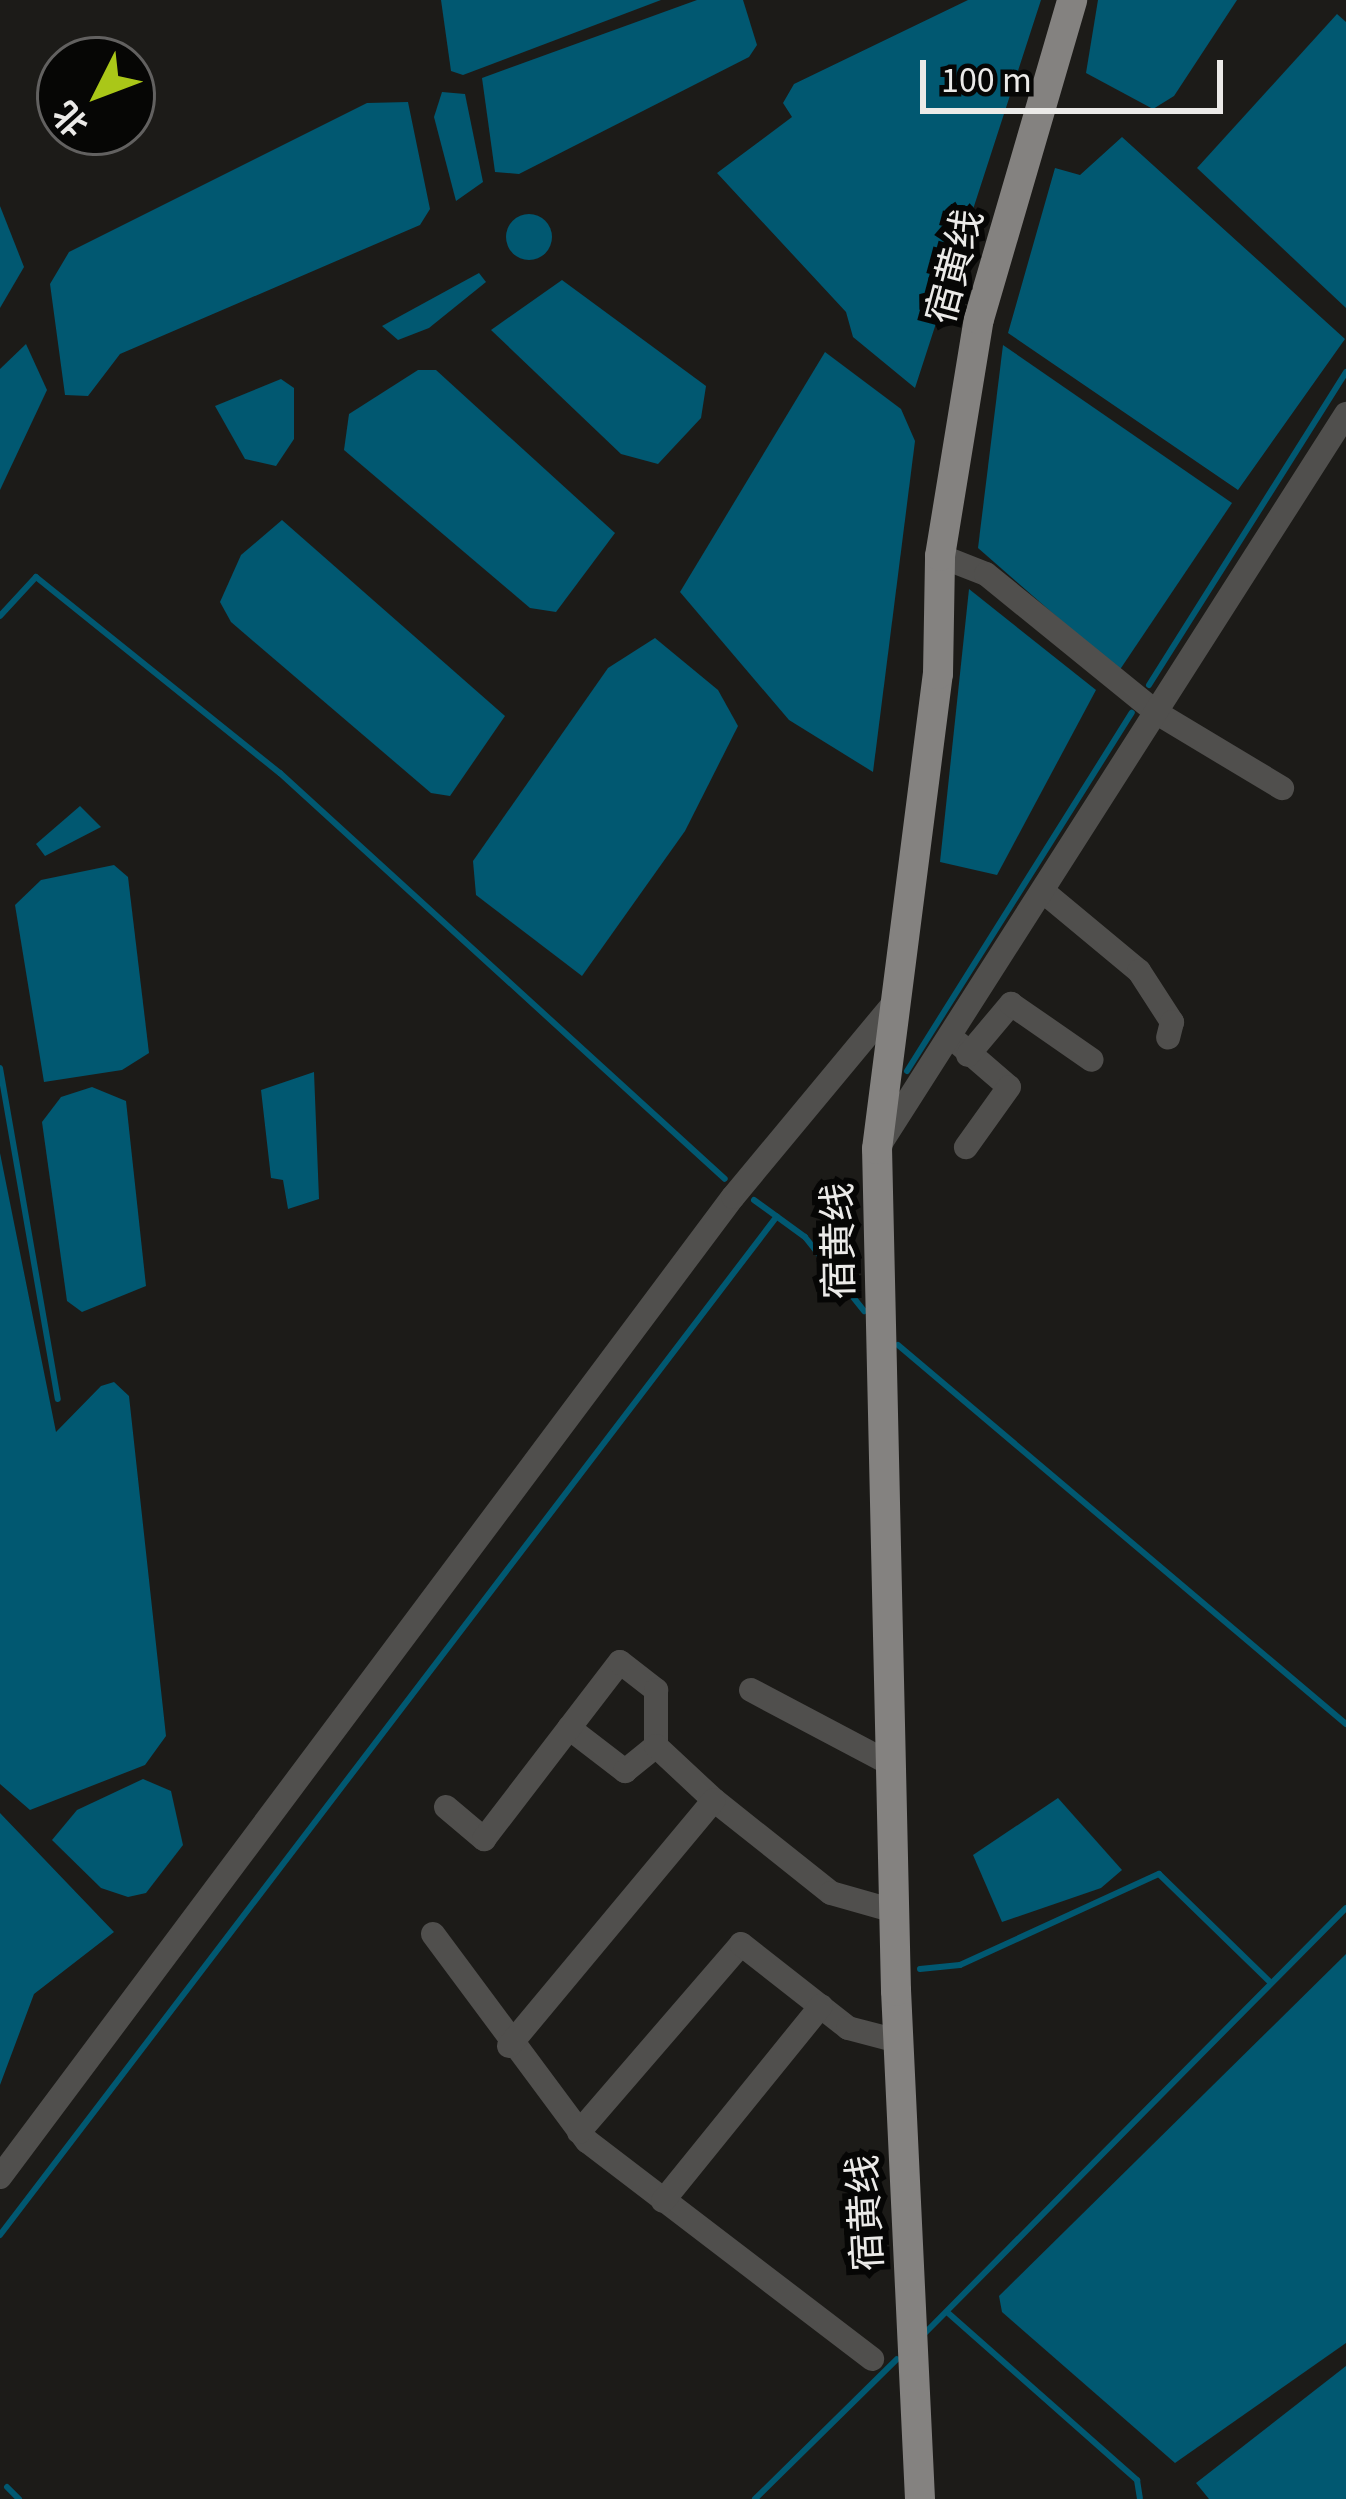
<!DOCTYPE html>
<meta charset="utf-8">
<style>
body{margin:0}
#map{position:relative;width:1346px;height:2499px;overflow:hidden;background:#1c1b18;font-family:"Source Sans 3","Noto Sans SC",sans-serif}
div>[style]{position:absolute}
.water>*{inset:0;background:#015871}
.round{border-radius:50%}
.stream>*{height:6px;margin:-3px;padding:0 3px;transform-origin:3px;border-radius:3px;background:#015871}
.minor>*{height:24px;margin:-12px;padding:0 12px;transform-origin:12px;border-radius:12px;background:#504f4d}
.major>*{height:30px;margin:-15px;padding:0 15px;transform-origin:15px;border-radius:15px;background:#848280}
span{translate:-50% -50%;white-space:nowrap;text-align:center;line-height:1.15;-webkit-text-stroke:12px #060605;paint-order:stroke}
.street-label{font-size:39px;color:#ebeae8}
.north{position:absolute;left:36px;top:36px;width:120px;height:120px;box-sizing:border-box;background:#060605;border:3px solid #626160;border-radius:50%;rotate:228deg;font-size:33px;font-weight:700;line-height:48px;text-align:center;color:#ebeae8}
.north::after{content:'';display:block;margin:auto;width:42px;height:54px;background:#aac718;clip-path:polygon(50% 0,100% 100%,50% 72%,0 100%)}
.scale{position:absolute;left:920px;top:60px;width:303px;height:54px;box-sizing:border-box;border:6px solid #ebeae8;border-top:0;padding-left:15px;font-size:36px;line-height:42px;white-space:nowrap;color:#ebeae8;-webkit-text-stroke:9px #060605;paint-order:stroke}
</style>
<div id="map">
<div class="water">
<div style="clip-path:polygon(441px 0,661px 0,463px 75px,451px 71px)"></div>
<div style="clip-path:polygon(697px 0,743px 0,757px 45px,749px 57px,519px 174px,495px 172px,482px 78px)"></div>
<div style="clip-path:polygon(968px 0,1041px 0,915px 388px,853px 337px,846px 312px,717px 173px,792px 117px,783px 103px,794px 84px)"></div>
<div style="clip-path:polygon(1098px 0,1237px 0,1174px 96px,1153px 109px,1086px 73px)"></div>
<div style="clip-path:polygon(1337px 14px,1346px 22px,1346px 308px,1197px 168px)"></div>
<div style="clip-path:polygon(442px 92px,465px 94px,483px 182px,456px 201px,434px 117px)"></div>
<div style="clip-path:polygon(408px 102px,430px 209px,420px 225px,120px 354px,88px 396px,65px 395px,50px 284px,69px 252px,367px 103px)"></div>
<div style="clip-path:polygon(1122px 137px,1345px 339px,1238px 490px,1008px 333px,1055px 168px,1080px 175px)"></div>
<div style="clip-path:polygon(0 206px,24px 267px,0 308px)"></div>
<div class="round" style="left:506px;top:214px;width:46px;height:46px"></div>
<div style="clip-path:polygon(479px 273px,486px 282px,429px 328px,398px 340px,382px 326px)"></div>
<div style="clip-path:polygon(562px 280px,706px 386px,701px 418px,658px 464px,621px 454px,491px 330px)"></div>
<div style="clip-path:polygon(26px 344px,47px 390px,0 490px,0 369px)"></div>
<div style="clip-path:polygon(1003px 345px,1232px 503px,1119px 671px,978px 548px)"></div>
<div style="clip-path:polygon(825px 352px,901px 409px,915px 441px,873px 772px,789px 720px,680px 592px)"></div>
<div style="clip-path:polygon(418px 370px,436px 370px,615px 533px,556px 612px,530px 608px,344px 450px,349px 414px)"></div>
<div style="clip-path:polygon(281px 379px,294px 388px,294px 439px,276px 466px,245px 459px,215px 406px)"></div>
<div style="clip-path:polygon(282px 520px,505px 716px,450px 796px,431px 793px,231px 622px,220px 602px,241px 555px)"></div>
<div style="clip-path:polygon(969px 589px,1096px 690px,997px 875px,940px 862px)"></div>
<div style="clip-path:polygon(655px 638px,718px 690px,738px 726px,685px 831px,582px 976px,476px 895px,473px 861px,608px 668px)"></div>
<div style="clip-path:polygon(80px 806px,101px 827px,45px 856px,36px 844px)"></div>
<div style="clip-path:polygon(114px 865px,128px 877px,149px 1053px,122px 1070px,44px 1082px,15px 905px,41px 880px)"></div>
<div style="clip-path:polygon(314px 1072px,319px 1199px,288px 1209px,283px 1180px,271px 1178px,261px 1090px)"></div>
<div style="clip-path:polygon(92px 1087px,126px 1101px,146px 1286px,82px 1312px,67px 1301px,42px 1122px,61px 1097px)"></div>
<div style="clip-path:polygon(0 1153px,56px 1432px,101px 1386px,114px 1382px,129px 1396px,166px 1736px,145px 1765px,30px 1810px,0 1784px)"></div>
<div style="clip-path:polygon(143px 1779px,171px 1791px,183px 1845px,146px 1893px,128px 1897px,101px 1888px,52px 1840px,77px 1810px)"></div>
<div style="clip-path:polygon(1058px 1798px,1122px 1870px,1101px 1888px,1002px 1922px,973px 1855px)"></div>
<div style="clip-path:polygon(0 1813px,114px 1932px,34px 1994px,0 2085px)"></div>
<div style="clip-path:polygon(1346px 1954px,1346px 2343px,1175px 2463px,1002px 2312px,999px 2296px)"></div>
<div style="clip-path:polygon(1346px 2366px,1346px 2499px,1209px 2499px,1196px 2483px)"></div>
</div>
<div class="stream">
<div style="left:0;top:616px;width:53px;rotate:-47.3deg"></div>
<div style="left:36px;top:577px;width:313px;rotate:38.8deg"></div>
<div style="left:280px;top:773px;width:602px;rotate:42.38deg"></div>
<div style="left:1149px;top:685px;width:370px;rotate:-57.8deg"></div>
<div style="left:0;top:1068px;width:336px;rotate:80.1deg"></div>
<div style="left:907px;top:1071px;width:423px;rotate:-57.9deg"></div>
<div style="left:754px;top:1200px;width:63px;rotate:36deg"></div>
<div style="left:805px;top:1237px;width:95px;rotate:51.4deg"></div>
<div style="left:898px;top:1345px;width:587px;rotate:40.23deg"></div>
<div style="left:920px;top:1969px;width:40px;rotate:-5.7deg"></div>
<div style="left:960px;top:1965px;width:219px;rotate:-24.6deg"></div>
<div style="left:1159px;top:1874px;width:156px;rotate:44.2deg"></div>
<div style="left:0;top:2235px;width:1281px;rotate:-52.67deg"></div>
<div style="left:947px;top:2312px;width:254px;rotate:41.5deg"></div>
<div style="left:1137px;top:2480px;width:18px;rotate:81deg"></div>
<div style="left:925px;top:2333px;width:598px;rotate:-45.27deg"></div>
<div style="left:7px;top:2487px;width:17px;rotate:45deg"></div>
<div style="left:755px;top:2499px;width:199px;rotate:-44.6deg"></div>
</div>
<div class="minor">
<div style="left:940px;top:556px;width:49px;rotate:21.4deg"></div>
<div style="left:986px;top:574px;width:220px;rotate:39.1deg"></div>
<div style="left:1157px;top:713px;width:146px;rotate:31deg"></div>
<div style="left:1045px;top:893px;width:122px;rotate:39.7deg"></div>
<div style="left:1139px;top:971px;width:61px;rotate:57.1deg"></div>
<div style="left:1172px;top:1022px;width:16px;rotate:104deg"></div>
<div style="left:958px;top:1043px;width:67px;rotate:40.8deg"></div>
<div style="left:1009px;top:1087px;width:74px;rotate:125.6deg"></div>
<div style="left:968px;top:1055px;width:67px;rotate:-49.9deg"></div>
<div style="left:1011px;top:1004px;width:98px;rotate:34.7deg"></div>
<div style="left:877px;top:1149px;width:872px;rotate:-57.46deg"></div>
<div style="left:751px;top:1690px;width:158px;rotate:27.9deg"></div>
<div style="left:569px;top:1728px;width:71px;rotate:37.5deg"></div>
<div style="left:625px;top:1771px;width:40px;rotate:-39deg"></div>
<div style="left:446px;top:1807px;width:50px;rotate:40.1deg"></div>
<div style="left:484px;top:1839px;width:223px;rotate:-52.5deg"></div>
<div style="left:620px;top:1662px;width:46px;rotate:37.9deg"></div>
<div style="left:656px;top:1690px;width:56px;rotate:90deg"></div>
<div style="left:656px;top:1746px;width:79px;rotate:43deg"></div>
<div style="left:714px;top:1800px;width:149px;rotate:38.5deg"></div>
<div style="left:831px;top:1893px;width:66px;rotate:15.9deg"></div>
<div style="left:433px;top:1934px;width:258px;rotate:53.4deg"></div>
<div style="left:587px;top:2141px;width:359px;rotate:37.4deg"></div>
<div style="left:509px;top:2046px;width:320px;rotate:-50.2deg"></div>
<div style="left:579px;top:2132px;width:248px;rotate:-49.2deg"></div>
<div style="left:741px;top:1944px;width:136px;rotate:38.1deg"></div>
<div style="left:848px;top:2028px;width:52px;rotate:14.6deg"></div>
<div style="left:0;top:2177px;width:1224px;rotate:-53.21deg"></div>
<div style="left:733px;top:1197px;width:255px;rotate:-50.3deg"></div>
<div style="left:663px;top:2201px;width:251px;rotate:-51deg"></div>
</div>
<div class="major">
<div style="left:920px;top:2499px;width:509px;rotate:-92.7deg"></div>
<div style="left:896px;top:1991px;width:842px;rotate:-91.29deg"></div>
<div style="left:877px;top:1149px;width:479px;rotate:-82.7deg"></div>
<div style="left:938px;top:674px;width:118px;rotate:-89deg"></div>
<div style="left:940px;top:556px;width:240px;rotate:-80.7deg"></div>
<div style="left:979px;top:319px;width:332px;rotate:-73.7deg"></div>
</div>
<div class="street-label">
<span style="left:956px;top:267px;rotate:-75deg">宿黄线</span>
<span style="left:840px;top:1241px;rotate:-91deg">宿黄线</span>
<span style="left:867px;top:2213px;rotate:-93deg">宿黄线</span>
</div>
<div class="north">北</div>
<div class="scale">100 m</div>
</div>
